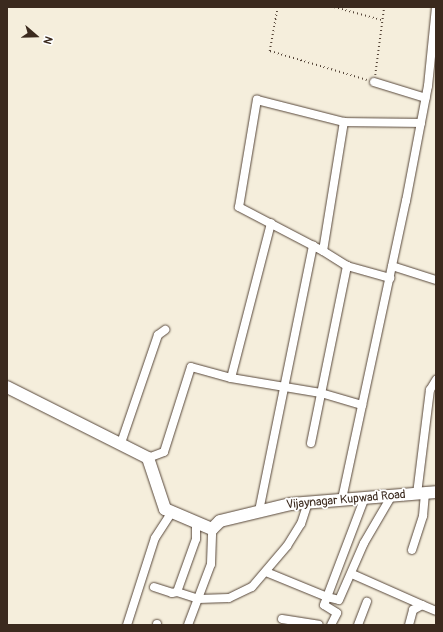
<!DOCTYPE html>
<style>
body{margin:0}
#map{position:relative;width:443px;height:632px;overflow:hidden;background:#f5eedc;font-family:Pangolin,sans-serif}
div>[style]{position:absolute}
.path>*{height:1.5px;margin-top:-0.75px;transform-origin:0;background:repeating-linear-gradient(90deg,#57473a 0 1px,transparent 0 4px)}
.roads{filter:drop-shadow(0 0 1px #57473a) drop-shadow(0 0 1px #57473a)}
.street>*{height:8px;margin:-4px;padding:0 4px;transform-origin:4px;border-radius:4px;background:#fff}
.secondary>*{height:12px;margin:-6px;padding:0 6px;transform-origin:6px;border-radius:6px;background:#fff}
span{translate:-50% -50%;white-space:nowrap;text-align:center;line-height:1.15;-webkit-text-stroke:3.5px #fff;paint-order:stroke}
.street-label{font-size:12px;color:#3b2a1e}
.frame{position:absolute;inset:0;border:8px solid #3b2a1e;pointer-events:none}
.north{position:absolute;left:16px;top:16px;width:40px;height:40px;-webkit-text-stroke:3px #fff;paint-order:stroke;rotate:110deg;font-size:11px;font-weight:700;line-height:16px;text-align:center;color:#3b2a1e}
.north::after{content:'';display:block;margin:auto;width:14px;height:18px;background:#3b2a1e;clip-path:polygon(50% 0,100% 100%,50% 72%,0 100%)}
</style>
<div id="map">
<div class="path">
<div style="left:278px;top:7px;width:45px;rotate:100.3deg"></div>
<div style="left:270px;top:51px;width:101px;rotate:16.6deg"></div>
<div style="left:334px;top:7px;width:50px;rotate:15.2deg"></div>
<div style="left:375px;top:75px;width:69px;rotate:-82.5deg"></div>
</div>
<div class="roads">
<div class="street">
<div style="left:374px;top:82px;width:54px;rotate:17.1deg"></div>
<div style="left:323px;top:251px;width:95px;rotate:-152.4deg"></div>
<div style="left:239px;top:207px;width:109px;rotate:-80.5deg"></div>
<div style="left:257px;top:100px;width:90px;rotate:14.2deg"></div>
<div style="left:347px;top:266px;width:28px;rotate:-148deg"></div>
<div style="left:323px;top:251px;width:131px;rotate:-80.8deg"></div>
<div style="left:344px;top:122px;width:77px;rotate:0.7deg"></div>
<div style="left:392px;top:266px;width:46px;rotate:17.7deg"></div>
<div style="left:231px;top:378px;width:160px;rotate:-75.5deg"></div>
<div style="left:121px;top:443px;width:114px;rotate:-71.1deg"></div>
<div style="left:158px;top:335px;width:9px;rotate:-36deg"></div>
<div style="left:311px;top:443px;width:181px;rotate:-78.5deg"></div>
<div style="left:347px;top:266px;width:45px;rotate:15.6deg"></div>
<div style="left:148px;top:458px;width:17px;rotate:-21deg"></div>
<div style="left:164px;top:452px;width:89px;rotate:-72.4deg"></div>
<div style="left:191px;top:367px;width:41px;rotate:15.4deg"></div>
<div style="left:231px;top:378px;width:91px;rotate:9.5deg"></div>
<div style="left:321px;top:393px;width:43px;rotate:16.3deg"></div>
<div style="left:417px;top:494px;width:105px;rotate:-82.9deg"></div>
<div style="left:430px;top:390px;width:12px;rotate:-59deg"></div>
<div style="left:342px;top:499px;width:305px;rotate:-77.9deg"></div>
<div style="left:406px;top:201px;width:117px;rotate:-79.2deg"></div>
<div style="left:428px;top:86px;width:79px;rotate:-84.2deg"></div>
<div style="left:259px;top:511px;width:271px;rotate:-78.5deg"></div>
<div style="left:196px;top:523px;width:16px;rotate:90deg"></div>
<div style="left:196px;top:539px;width:56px;rotate:109.7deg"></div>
<div style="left:177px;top:592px;width:22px;rotate:18deg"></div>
<div style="left:198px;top:599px;width:31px;rotate:-2deg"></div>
<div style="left:229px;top:598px;width:25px;rotate:-26deg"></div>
<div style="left:252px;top:587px;width:54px;rotate:-49.5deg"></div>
<div style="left:287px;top:546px;width:26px;rotate:-58deg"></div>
<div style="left:301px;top:524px;width:23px;rotate:-72deg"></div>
<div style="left:412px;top:550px;width:36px;rotate:-72deg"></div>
<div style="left:423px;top:516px;width:23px;rotate:-85deg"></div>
<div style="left:266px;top:572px;width:66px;rotate:22.3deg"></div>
<div style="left:327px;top:597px;width:107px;rotate:-69.2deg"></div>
<div style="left:352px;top:574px;width:77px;rotate:23.9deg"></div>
<div style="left:154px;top:587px;width:19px;rotate:18deg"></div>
<div style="left:172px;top:593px;width:5px;rotate:-11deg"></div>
<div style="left:282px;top:619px;width:37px;rotate:9deg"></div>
<div style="left:127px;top:625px;width:91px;rotate:-72.2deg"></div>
<div style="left:155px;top:538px;width:31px;rotate:-57deg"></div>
<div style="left:157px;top:625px;width:1px;rotate:-90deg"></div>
<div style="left:188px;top:625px;width:65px;rotate:-69.3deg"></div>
<div style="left:211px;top:564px;width:35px;rotate:-88deg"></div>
<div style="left:331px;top:625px;width:13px;rotate:-63deg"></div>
<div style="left:337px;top:613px;width:15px;rotate:-148deg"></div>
<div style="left:324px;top:605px;width:9px;rotate:-69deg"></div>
<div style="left:327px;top:597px;width:12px;rotate:14deg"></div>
<div style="left:339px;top:600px;width:62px;rotate:-66.3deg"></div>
<div style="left:364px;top:543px;width:56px;rotate:-59.7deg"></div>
<div style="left:358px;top:625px;width:25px;rotate:-69deg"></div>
<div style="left:409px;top:625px;width:16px;rotate:-75deg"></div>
<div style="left:413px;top:610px;width:10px;rotate:-29deg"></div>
<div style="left:422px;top:605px;width:15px;rotate:23deg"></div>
</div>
<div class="secondary">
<div style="left:7px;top:387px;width:158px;rotate:26.7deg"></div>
<div style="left:148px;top:458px;width:54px;rotate:71.6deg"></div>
<div style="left:165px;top:509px;width:51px;rotate:23.1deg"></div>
<div style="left:212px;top:529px;width:11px;rotate:-45deg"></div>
<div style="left:220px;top:521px;width:73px;rotate:-13.5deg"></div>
<div style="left:291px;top:504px;width:145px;rotate:-4.7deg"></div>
</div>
</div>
<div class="street-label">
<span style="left:346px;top:500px;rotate:-5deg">Vijaynagar Kupwad Road</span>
</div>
<div class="frame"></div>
<div class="north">N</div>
</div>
